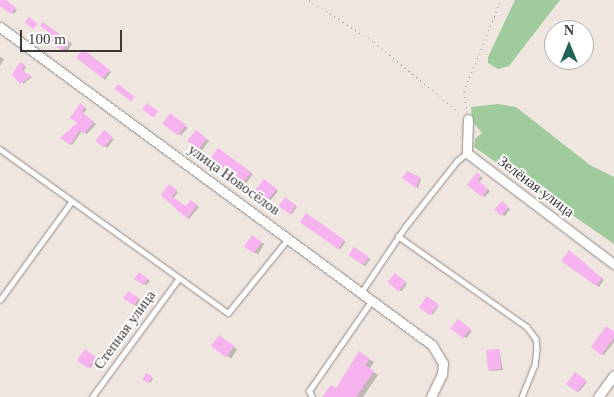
<!DOCTYPE html>
<meta charset="utf-8">
<style>
body{margin:0}
#map{position:relative;width:614px;height:397px;overflow:hidden;background:#efe6e0;font-family:"Times New Roman",serif}
div>[style]{position:absolute}
.green>*{inset:0;background:#a0cc9d}
.shadow>*{inset:0;background:#0003;transform-origin:0 0}
.building>*{inset:0;background:#f6b3ef;transform-origin:0 0}
.path>*{height:1px;margin-top:-0.5px;transform-origin:0;background:repeating-linear-gradient(90deg,#9d9692 0 1px,transparent 0 5px)}
.roads{filter:drop-shadow(0 0 1px #928a84) drop-shadow(0 0 1px #928a84)}
.service>*{height:4.5px;margin:-2.25px;padding:0 2.25px;transform-origin:2.25px;border-radius:2.25px;background:#fff}
.minor>*{height:9px;margin:-4.5px;padding:0 4.5px;transform-origin:4.5px;border-radius:4.5px;background:#fff}
span{translate:-50% -50%;white-space:nowrap;text-align:center;line-height:1.15;-webkit-text-stroke:4px #fff;paint-order:stroke}
.street-label{font-size:15px;color:#3b3835}
.north{position:absolute;left:544px;top:20px;width:50px;height:50px;box-sizing:border-box;background:#fff;border:1px solid #b1afae;border-radius:50%;rotate:0deg;font-size:14px;font-weight:700;line-height:20px;text-align:center;color:#3b3835}
.north::after{content:'';display:block;margin:auto;width:18px;height:22px;background:#206455;clip-path:polygon(50% 0,100% 100%,50% 72%,0 100%)}
.scale{position:absolute;left:20px;top:30px;width:102px;height:22px;box-sizing:border-box;border:2px solid #3b3835;border-top:0;padding-left:6px;font-size:15px;line-height:18px;white-space:nowrap;color:#3b3835;-webkit-text-stroke:4px #fff;paint-order:stroke}
</style>
<div id="map">
<div class="green">
<div style="clip-path:polygon(515px 0,560px 0,509px 66px,498px 69px,488px 63px,488px 57px)"></div>
<div style="clip-path:polygon(498px 104px,516px 107px,590px 165px,614px 177px,614px 244px,474px 147px,475px 139px,482px 133px,472px 121px,471px 107px)"></div>
</div>
<div class="shadow">
<div style="clip-path:polygon(0 0,5px 0,17px 10px,14px 14px,0 4px)"></div>
<div style="clip-path:polygon(47px 25px,72px 44px,67px 52px,63px 50px)"></div>
<div style="clip-path:polygon(85px 52px,111px 72px,105px 80px,78px 58px)"></div>
<div style="clip-path:polygon(0 57px,4px 59px,0 66px)"></div>
<div style="clip-path:polygon(21px 64px,26px 67px,23px 72px,32px 77px,23px 84px)"></div>
<div style="clip-path:polygon(80px 105px,87px 109px,83px 114px,96px 124px,87px 134px,82px 131px,72px 145px,62px 138px,79px 123px)"></div>
<div style="clip-path:polygon(172px 116px,188px 128px,181px 135px,179px 134px)"></div>
<div style="left:104px;top:132px;width:12px;height:11px;rotate:35deg"></div>
<div style="clip-path:polygon(199px 133px,209px 141px,202px 150px,200px 149px)"></div>
<div style="left:218px;top:149px;width:43px;height:11px;rotate:36deg"></div>
<div style="clip-path:polygon(408px 173px,421px 179px,418px 188px,416px 187px)"></div>
<div style="clip-path:polygon(479px 175px,483px 178px,479px 182px,490px 191px,485px 197px,469px 184px)"></div>
<div style="clip-path:polygon(267px 182px,278px 191px,271px 200px,269px 199px)"></div>
<div style="clip-path:polygon(169px 186px,178px 192px,173px 199px,186px 208px,191px 202px,199px 207px,189px 219px,162px 195px)"></div>
<div style="clip-path:polygon(287px 200px,297px 207px,292px 214px,290px 213px)"></div>
<div style="left:502px;top:203px;width:10px;height:9px;rotate:37deg"></div>
<div style="left:307px;top:215px;width:47px;height:9px;rotate:35deg"></div>
<div style="left:252px;top:237px;width:14px;height:12px;rotate:30deg"></div>
<div style="left:355px;top:248px;width:19px;height:9px;rotate:36deg"></div>
<div style="clip-path:polygon(571px 253px,604px 280px,599px 287px,562px 261px)"></div>
<div style="clip-path:polygon(140px 274px,150px 281px,146px 285px,136px 278px)"></div>
<div style="left:395px;top:275px;width:15px;height:9px;rotate:37deg"></div>
<div style="left:128px;top:293px;width:14px;height:7px;rotate:30deg"></div>
<div style="left:427px;top:298px;width:14px;height:11px;rotate:34deg"></div>
<div style="left:458px;top:321px;width:17px;height:9px;rotate:36deg"></div>
<div style="clip-path:polygon(614px 333px,614px 342px,604px 355px,592px 347px)"></div>
<div style="left:219px;top:337px;width:22px;height:11px;rotate:34deg"></div>
<div style="clip-path:polygon(499px 350px,503px 370px,491px 371px,489px 370px)"></div>
<div style="left:85px;top:351px;width:14px;height:11px;rotate:34deg"></div>
<div style="clip-path:polygon(364px 356px,374px 362px,369px 369px,378px 375px,363px 397px,324px 397px,337px 390px)"></div>
<div style="clip-path:polygon(147px 374px,153px 379px,150px 383px,144px 379px)"></div>
<div style="clip-path:polygon(577px 375px,587px 382px,579px 392px,567px 384px)"></div>
</div>
<div class="building">
<div style="clip-path:polygon(0 0,6px 0,16px 8px,11px 14px,0 6px)"></div>
<div style="left:29px;top:17px;width:11px;height:7px;rotate:38deg"></div>
<div style="clip-path:polygon(43px 22px,69px 42px,62px 51px,46px 38px,50px 33px,40px 26px)"></div>
<div style="left:83px;top:49px;width:34px;height:11px;rotate:38deg"></div>
<div style="clip-path:polygon(20px 62px,25px 65px,22px 70px,31px 76px,20px 84px,12px 75px)"></div>
<div style="left:118px;top:84px;width:21px;height:6px;rotate:37deg"></div>
<div style="clip-path:polygon(80px 103px,85px 107px,82px 112px,94px 122px,84px 134px,80px 130px,70px 145px,60px 138px,77px 123px,70px 118px)"></div>
<div style="left:147px;top:103px;width:14px;height:8px;rotate:36deg"></div>
<div style="left:170px;top:113px;width:20px;height:13px;rotate:37deg"></div>
<div style="left:104px;top:130px;width:11px;height:14px;rotate:38deg"></div>
<div style="left:196px;top:130px;width:14px;height:14px;rotate:39deg"></div>
<div style="left:218px;top:148px;width:41px;height:13px;rotate:36deg"></div>
<div style="clip-path:polygon(407px 171px,420px 177px,416px 188px,402px 178px)"></div>
<div style="clip-path:polygon(477px 172px,481px 176px,478px 180px,488px 189px,482px 197px,467px 185px)"></div>
<div style="left:264px;top:179px;width:16px;height:14px;rotate:38deg"></div>
<div style="clip-path:polygon(169px 184px,177px 190px,172px 197px,186px 206px,191px 200px,197px 205px,187px 219px,161px 195px)"></div>
<div style="left:285px;top:197px;width:14px;height:11px;rotate:36deg"></div>
<div style="left:502px;top:201px;width:9px;height:12px;rotate:41deg"></div>
<div style="left:306px;top:213px;width:47px;height:11px;rotate:35deg"></div>
<div style="left:252px;top:235px;width:12px;height:14px;rotate:35deg"></div>
<div style="left:354px;top:247px;width:18px;height:10px;rotate:34deg"></div>
<div style="clip-path:polygon(569px 250px,602px 278px,596px 286px,561px 261px)"></div>
<div style="clip-path:polygon(139px 272px,148px 279px,143px 285px,134px 279px)"></div>
<div style="left:395px;top:273px;width:14px;height:12px;rotate:39deg"></div>
<div style="left:128px;top:291px;width:13px;height:9px;rotate:32deg"></div>
<div style="left:427px;top:296px;width:14px;height:14px;rotate:36deg"></div>
<div style="left:458px;top:319px;width:16px;height:12px;rotate:38deg"></div>
<div style="clip-path:polygon(606px 326px,614px 332px,614px 338px,601px 355px,591px 347px)"></div>
<div style="left:219px;top:335px;width:19px;height:14px;rotate:36deg"></div>
<div style="left:85px;top:349px;width:14px;height:14px;rotate:36deg"></div>
<div style="left:499px;top:349px;width:20px;height:13px;rotate:84deg"></div>
<div style="clip-path:polygon(359px 351px,370px 359px,365px 365px,374px 371px,356px 397px,322px 397px,331px 385px,336px 388px)"></div>
<div style="left:575px;top:372px;width:14px;height:15px;rotate:36deg"></div>
<div style="left:146px;top:373px;width:7px;height:8px;rotate:27deg"></div>
</div>
<div class="path">
<div style="left:309px;top:0;width:77px;rotate:32.9deg"></div>
<div style="left:374px;top:42px;width:113px;rotate:39.6deg"></div>
<div style="left:467px;top:112px;width:21px;rotate:-98deg"></div>
<div style="left:464px;top:91px;width:98px;rotate:-67.9deg"></div>
</div>
<div class="roads">
<div class="service">
<div style="left:0;top:149px;width:281px;rotate:35.7deg"></div>
<div style="left:228px;top:313px;width:95px;rotate:-51deg"></div>
<div style="left:398px;top:236px;width:158px;rotate:35.2deg"></div>
<div style="left:527px;top:327px;width:15px;rotate:53deg"></div>
<div style="left:536px;top:339px;width:10px;rotate:84deg"></div>
<div style="left:537px;top:349px;width:16px;rotate:97deg"></div>
<div style="left:535px;top:365px;width:35px;rotate:112deg"></div>
<div style="left:362px;top:291px;width:77px;rotate:-56.1deg"></div>
<div style="left:405px;top:227px;width:84px;rotate:-51.8deg"></div>
<div style="left:457px;top:161px;width:13px;rotate:-39deg"></div>
<div style="left:0;top:300px;width:122px;rotate:-54deg"></div>
<div style="left:92px;top:397px;width:147px;rotate:-53.8deg"></div>
<div style="left:312px;top:397px;width:7px;rotate:-117deg"></div>
<div style="left:309px;top:391px;width:111px;rotate:-55.3deg"></div>
</div>
<div class="minor">
<div style="left:0;top:27px;width:536px;rotate:36.36deg"></div>
<div style="left:432px;top:345px;width:21px;rotate:59deg"></div>
<div style="left:443px;top:363px;width:11px;rotate:95deg"></div>
<div style="left:442px;top:374px;width:25px;rotate:116deg"></div>
<div style="left:468px;top:119px;width:34px;rotate:92deg"></div>
<div style="left:467px;top:153px;width:184px;rotate:37.1deg"></div>
<div style="left:598px;top:397px;width:27px;rotate:-54deg"></div>
</div>
</div>
<div class="street-label">
<span style="left:234px;top:180px;rotate:36deg">улица Новосёлов</span>
<span style="left:536px;top:187px;rotate:37deg">Зелёная улица</span>
<span style="left:125px;top:330px;rotate:-54deg">Степная улица</span>
</div>
<div class="north">N</div>
<div class="scale">100 m</div>
</div>
